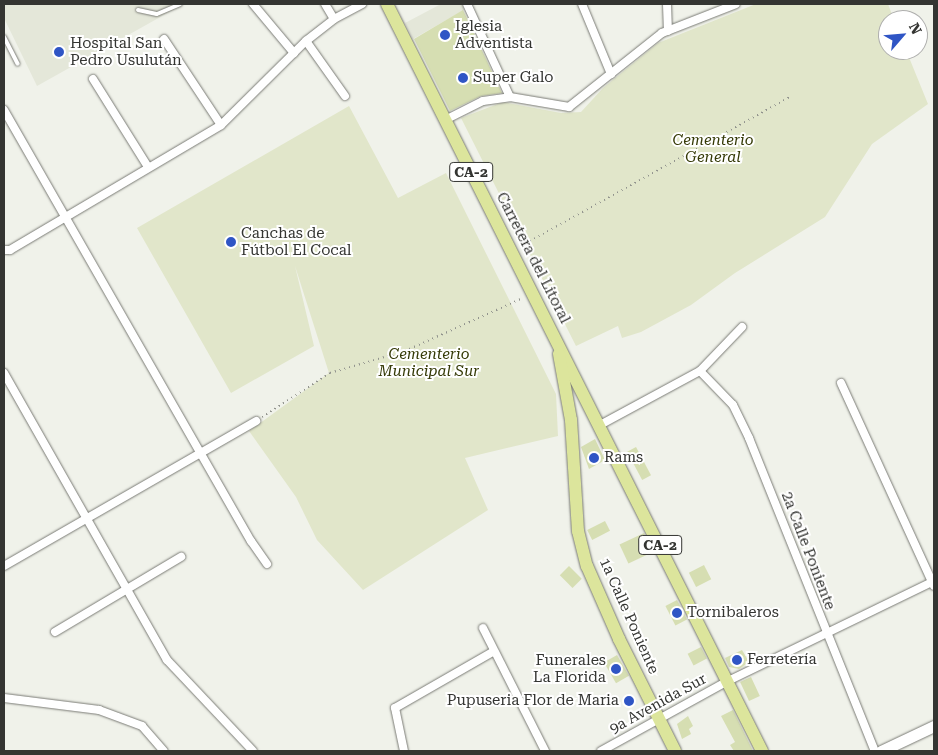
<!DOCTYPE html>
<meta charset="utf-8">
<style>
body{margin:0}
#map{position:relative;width:938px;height:755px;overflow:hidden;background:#f0f2ea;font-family:"Roboto Serif",serif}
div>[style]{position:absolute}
.built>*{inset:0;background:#e4e7d9}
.green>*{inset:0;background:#e1e6ca}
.building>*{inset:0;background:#d6deb2;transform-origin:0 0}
.path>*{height:2px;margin-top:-1px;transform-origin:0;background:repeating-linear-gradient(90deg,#91938d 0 1px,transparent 0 5px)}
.roads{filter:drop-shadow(0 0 1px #7a7b75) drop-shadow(0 0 1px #7a7b75)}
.lane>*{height:4px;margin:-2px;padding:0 2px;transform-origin:2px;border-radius:2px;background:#fff}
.street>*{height:8px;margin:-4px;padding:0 4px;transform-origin:4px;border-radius:4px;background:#fff}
.secondary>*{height:11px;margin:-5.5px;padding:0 5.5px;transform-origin:5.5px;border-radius:5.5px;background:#fff}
.primary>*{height:12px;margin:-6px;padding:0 6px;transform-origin:6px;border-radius:6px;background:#dce59c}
.dots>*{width:14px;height:14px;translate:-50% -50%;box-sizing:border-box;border:2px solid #fff;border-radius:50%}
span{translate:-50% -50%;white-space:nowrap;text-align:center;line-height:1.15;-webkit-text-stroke:4px #fff;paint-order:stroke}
.shield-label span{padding:1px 4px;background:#fff;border:1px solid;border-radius:4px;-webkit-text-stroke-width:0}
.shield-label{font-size:14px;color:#343532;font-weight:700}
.poi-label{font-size:15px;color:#343532}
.left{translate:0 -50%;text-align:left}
.right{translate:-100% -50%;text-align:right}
.park-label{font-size:15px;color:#343905;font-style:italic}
.street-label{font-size:15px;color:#343532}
.frame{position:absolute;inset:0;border:5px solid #343532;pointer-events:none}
.north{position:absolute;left:878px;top:10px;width:50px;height:50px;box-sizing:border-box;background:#fff;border:1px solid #aeaead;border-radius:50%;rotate:63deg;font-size:14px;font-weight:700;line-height:20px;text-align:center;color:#343532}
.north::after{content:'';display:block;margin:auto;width:18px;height:22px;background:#2f55c5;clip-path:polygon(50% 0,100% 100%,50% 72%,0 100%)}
</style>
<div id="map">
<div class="built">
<div style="clip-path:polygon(4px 4px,179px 4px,180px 6px,37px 86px,4px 18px)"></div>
<div style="clip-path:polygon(441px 4px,462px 4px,464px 10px,413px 39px,405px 23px)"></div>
</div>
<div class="green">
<div style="clip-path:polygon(756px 4px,888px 4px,894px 20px,888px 20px,888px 50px,906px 50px,928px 104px,872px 144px,825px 217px,735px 273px,691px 305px,641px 332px,622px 338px,618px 326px,576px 346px,461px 118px,503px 102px,561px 113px,581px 112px,603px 88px,658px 43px)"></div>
<div style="clip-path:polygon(349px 106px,398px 198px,446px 173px,556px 394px,558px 436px,465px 458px,488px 510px,363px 590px,317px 540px,296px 497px,249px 431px,329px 373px,295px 266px,314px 346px,231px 393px,137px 228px)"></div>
</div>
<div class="building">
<div style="clip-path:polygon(463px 10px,502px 93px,481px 96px,450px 111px,414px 39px)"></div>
<div style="clip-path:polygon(595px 439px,605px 460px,589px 469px,581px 447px)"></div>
<div style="left:636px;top:447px;width:32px;height:10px;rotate:62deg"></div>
<div style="left:605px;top:521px;width:11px;height:20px;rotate:63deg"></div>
<div style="left:644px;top:533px;width:21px;height:27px;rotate:65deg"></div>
<div style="left:704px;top:565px;width:16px;height:17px;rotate:63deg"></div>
<div style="left:569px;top:566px;width:18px;height:13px;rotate:45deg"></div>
<div style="left:677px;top:600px;width:22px;height:13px;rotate:63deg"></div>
<div style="left:701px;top:647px;width:13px;height:15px;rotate:63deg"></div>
<div style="clip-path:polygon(742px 650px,749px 662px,739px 669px,729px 667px,725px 658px)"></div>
<div style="left:617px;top:655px;width:24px;height:15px;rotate:60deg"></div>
<div style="left:751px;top:677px;width:21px;height:12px;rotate:65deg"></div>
<div style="clip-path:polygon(733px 710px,753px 751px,734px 751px,730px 745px,735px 742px,721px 716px)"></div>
<div style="clip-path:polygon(688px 716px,693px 726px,689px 729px,691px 734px,682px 739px,677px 724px)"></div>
</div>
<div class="path">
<div style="left:521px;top:246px;width:308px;rotate:-29deg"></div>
<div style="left:262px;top:417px;width:81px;rotate:-32.9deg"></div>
<div style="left:330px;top:373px;width:78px;rotate:-16.3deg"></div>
<div style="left:405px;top:351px;width:129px;rotate:-24.2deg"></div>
</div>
<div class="roads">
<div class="lane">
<div style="left:138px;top:10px;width:19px;rotate:12deg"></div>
<div style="left:157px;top:14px;width:25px;rotate:-23deg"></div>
<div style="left:4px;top:37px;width:30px;rotate:63deg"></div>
</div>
<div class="street">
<div style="left:253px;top:4px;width:64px;rotate:50.1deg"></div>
<div style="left:325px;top:4px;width:17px;rotate:59deg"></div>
<div style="left:467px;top:4px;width:102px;rotate:65.2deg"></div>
<div style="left:582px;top:4px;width:76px;rotate:67.5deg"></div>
<div style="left:667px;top:4px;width:27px;rotate:88deg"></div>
<div style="left:164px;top:39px;width:103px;rotate:56.5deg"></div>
<div style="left:93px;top:79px;width:104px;rotate:58deg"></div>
<div style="left:345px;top:96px;width:67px;rotate:-125.3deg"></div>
<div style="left:306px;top:41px;width:36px;rotate:-38deg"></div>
<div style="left:334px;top:19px;width:32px;rotate:-28deg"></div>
<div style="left:4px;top:110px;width:497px;rotate:60.2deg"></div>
<div style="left:251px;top:541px;width:28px;rotate:55deg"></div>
<div style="left:445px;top:120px;width:42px;rotate:-26.6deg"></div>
<div style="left:483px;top:101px;width:27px;rotate:-8deg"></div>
<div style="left:510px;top:97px;width:60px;rotate:9.6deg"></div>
<div style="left:569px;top:107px;width:119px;rotate:-38.5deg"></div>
<div style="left:662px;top:33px;width:79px;rotate:-21.4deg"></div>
<div style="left:4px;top:250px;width:6px"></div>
<div style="left:10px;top:250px;width:245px;rotate:-30.6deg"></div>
<div style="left:221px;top:125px;width:120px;rotate:-44.7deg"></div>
<div style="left:700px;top:371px;width:47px;rotate:45.9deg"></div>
<div style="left:733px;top:405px;width:37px;rotate:64deg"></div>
<div style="left:749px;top:438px;width:337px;rotate:68.1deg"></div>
<div style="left:4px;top:373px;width:330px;rotate:60.4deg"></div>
<div style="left:167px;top:660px;width:125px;rotate:46.6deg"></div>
<div style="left:841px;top:383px;width:223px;rotate:65.4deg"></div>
<div style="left:600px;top:425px;width:114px;rotate:-28.4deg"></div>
<div style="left:700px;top:371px;width:61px;rotate:-46.3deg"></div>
<div style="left:4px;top:566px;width:291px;rotate:-29.9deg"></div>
<div style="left:483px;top:628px;width:138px;rotate:63.2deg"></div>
<div style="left:55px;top:632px;width:147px;rotate:-30.8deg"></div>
<div style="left:4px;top:698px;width:96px;rotate:7.2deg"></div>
<div style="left:99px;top:710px;width:46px;rotate:20.4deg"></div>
<div style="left:142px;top:726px;width:33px;rotate:49deg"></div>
<div style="left:404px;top:751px;width:44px;rotate:-101.8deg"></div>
<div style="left:395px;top:708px;width:114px;rotate:-29.9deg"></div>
<div style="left:601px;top:751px;width:145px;rotate:-28.9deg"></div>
<div style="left:728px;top:681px;width:229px;rotate:-25.9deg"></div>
</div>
<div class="secondary">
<div style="left:881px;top:751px;width:59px;rotate:-25.3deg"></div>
</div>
<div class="primary">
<div style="left:387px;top:4px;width:836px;rotate:63.34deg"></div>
<div style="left:559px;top:354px;width:67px;rotate:79.7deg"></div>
<div style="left:571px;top:420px;width:111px;rotate:86.4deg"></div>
<div style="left:578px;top:531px;width:36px;rotate:76deg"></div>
<div style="left:587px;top:566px;width:80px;rotate:66.3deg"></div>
<div style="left:619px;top:639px;width:125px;rotate:63.4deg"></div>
</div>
</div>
<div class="dots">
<div style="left:445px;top:35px;background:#2f55c5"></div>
<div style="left:59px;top:52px;background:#2f55c5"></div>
<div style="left:463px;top:78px;background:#2f55c5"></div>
<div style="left:231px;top:242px;background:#2f55c5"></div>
<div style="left:594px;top:458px;background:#2f55c5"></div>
<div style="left:677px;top:613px;background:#2f55c5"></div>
<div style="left:737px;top:660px;background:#2f55c5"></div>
<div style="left:616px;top:669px;background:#2f55c5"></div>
<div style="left:629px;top:701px;background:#2f55c5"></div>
</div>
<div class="shield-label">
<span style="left:471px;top:172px">CA-2</span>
<span style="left:660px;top:545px">CA-2</span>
</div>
<div class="poi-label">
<span class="left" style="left:455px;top:35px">Iglesia<br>Adventista</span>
<span class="left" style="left:70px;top:52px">Hospital San<br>Pedro Usulután</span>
<span class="left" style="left:473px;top:78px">Super Galo</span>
<span class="left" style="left:241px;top:242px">Canchas de<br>Fútbol El Cocal</span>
<span class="left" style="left:604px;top:458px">Rams</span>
<span class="left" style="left:687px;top:613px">Tornibaleros</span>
<span class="right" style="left:606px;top:669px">Funerales<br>La Florida</span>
<span class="left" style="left:747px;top:660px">Ferretería</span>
<span class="right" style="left:619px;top:701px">Pupuseria Flor de Maria</span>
</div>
<div class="park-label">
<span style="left:713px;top:149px">Cementerio<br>General</span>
<span style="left:429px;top:363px">Cementerio<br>Municipal Sur</span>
</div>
<div class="street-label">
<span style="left:533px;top:258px;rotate:63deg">Carretera del Litoral</span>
<span style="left:808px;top:551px;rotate:69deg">2a Calle Poniente</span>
<span style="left:629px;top:616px;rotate:66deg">1a Calle Poniente</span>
<span style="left:658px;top:704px;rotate:-29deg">9a Avenida Sur</span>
</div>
<div class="frame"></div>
<div class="north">N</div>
</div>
